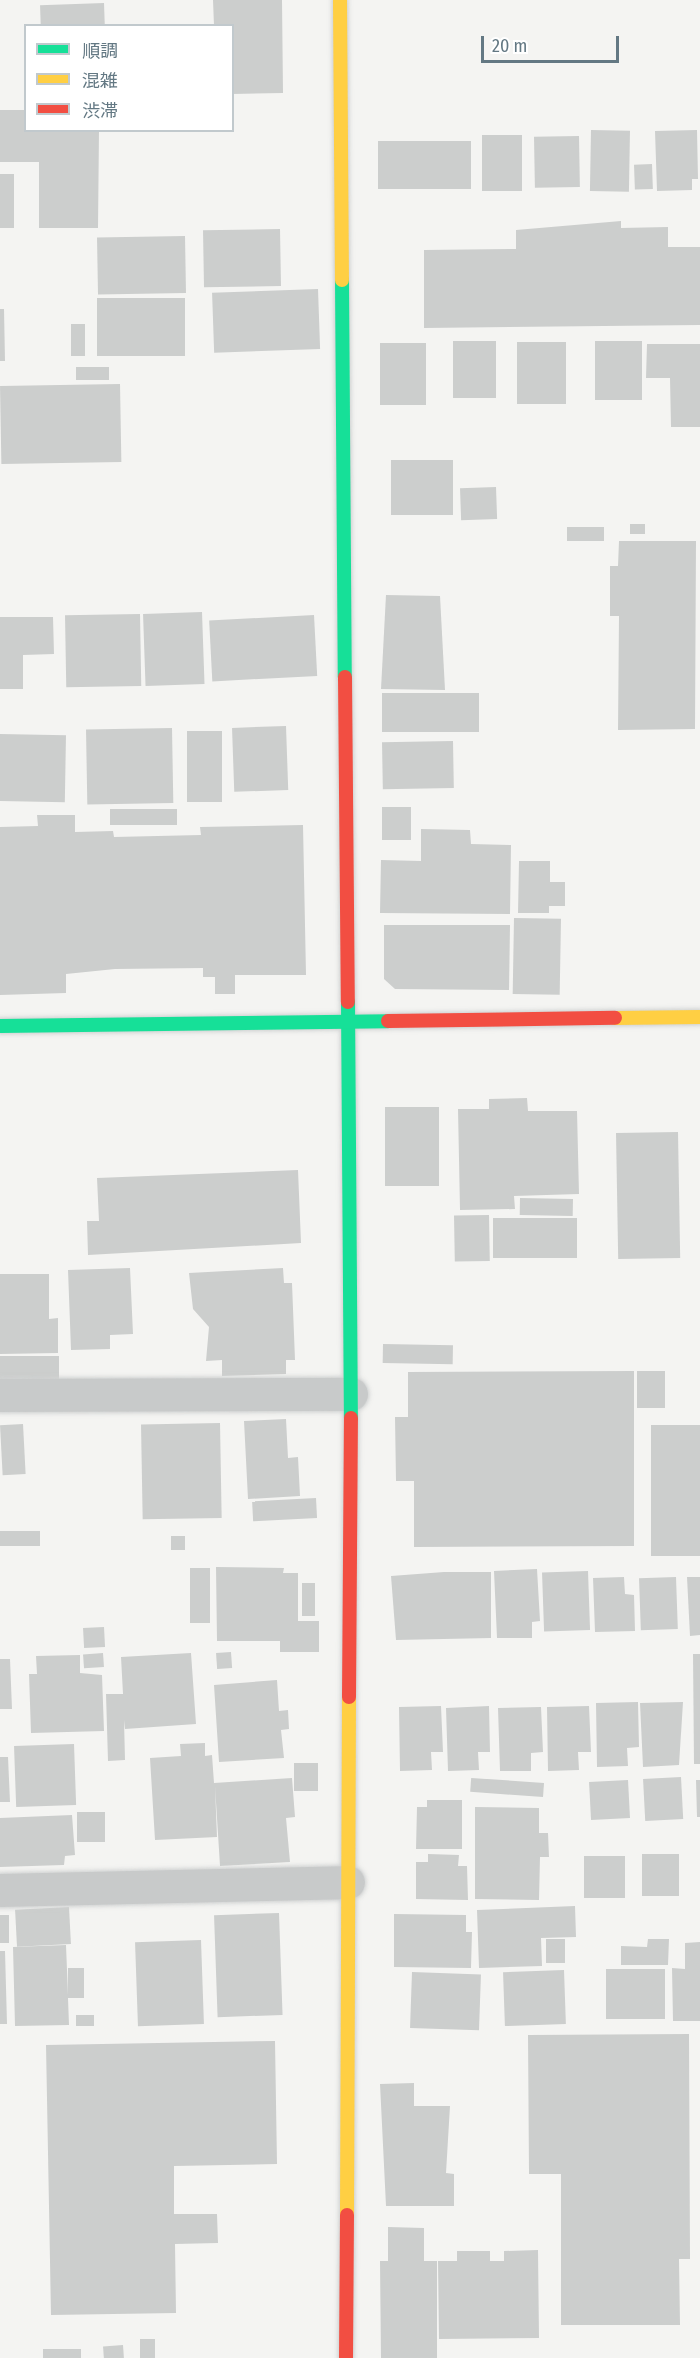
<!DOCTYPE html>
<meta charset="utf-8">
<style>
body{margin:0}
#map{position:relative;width:700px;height:2358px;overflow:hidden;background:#f4f4f2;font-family:"Fira Sans Condensed","Noto Sans JP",sans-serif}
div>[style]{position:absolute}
.building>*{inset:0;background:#cccecd;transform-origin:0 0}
.roads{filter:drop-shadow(0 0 2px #d0d2d2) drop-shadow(0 0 2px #d0d2d2)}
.street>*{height:33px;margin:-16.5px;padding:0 16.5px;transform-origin:16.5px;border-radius:16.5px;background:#c8caca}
.fast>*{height:14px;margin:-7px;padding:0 7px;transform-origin:7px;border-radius:7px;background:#16e098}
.slow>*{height:14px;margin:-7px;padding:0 7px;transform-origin:7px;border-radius:7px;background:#ffcf43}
.jam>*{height:14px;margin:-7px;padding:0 7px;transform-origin:7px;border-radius:7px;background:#f24e42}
span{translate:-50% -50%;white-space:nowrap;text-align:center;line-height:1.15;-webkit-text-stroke:6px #fff;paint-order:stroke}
.legend{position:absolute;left:24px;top:24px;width:210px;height:108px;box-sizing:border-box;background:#fff;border:2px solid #c1c9cd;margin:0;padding:8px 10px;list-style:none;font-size:18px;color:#637883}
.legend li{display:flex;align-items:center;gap:12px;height:30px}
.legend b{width:30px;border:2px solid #c1c9cd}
.scale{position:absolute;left:481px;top:36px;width:138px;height:27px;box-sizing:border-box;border:3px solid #637883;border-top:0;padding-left:8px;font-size:18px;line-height:21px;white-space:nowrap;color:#637883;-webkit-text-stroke:4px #fff;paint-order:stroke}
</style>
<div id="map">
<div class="building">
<div style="clip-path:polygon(213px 0,282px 0,283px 93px,232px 94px,232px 26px,214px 26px)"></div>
<div style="left:104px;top:3px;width:23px;height:64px;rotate:88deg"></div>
<div style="clip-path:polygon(0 110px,26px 110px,26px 130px,99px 130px,98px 228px,39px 228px,39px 162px,0 162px)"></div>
<div style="left:591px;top:130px;width:39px;height:61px;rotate:1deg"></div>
<div style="clip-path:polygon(697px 130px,698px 179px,692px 179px,692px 190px,657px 191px,655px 131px)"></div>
<div style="left:482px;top:135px;width:40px;height:56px"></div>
<div style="left:579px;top:136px;width:51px;height:45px;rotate:89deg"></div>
<div style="left:378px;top:141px;width:93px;height:48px"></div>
<div style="left:652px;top:164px;width:25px;height:18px;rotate:88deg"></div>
<div style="left:0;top:174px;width:14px;height:54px"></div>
<div style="clip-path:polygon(621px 221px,621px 228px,668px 227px,668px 247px,700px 247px,700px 325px,424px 328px,424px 250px,516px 249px,516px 230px)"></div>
<div style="left:280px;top:229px;width:57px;height:77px;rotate:89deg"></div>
<div style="left:185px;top:236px;width:57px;height:88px;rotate:89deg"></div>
<div style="left:318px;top:289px;width:60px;height:106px;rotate:88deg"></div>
<div style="left:97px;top:298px;width:88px;height:58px"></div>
<div style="clip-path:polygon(0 309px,4px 309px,5px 361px,0 361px)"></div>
<div style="left:71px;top:324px;width:14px;height:32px"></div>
<div style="left:453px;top:341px;width:43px;height:57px"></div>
<div style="left:595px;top:341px;width:47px;height:59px"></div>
<div style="left:517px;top:342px;width:49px;height:62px"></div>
<div style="left:380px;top:343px;width:46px;height:62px"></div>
<div style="clip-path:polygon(647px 344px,700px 344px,700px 427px,671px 427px,670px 378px,646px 378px)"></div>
<div style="left:76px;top:367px;width:33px;height:13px"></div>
<div style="left:120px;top:384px;width:78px;height:120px;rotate:89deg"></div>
<div style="left:391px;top:460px;width:62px;height:55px"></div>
<div style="left:496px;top:487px;width:32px;height:36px;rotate:88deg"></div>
<div style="left:630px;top:524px;width:15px;height:10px"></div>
<div style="left:567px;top:527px;width:37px;height:14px"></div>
<div style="clip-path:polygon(619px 541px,696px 541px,695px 729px,618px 730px,619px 616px,610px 616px,610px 566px,618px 566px)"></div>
<div style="clip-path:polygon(386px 595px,440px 596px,445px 690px,381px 689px)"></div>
<div style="left:202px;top:612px;width:72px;height:59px;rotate:88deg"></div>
<div style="left:140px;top:614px;width:72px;height:75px;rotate:89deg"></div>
<div style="left:314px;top:615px;width:61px;height:105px;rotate:87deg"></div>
<div style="clip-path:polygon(0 617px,53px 617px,54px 654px,23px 655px,23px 689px,0 689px)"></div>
<div style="left:382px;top:693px;width:97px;height:39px"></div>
<div style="left:286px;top:726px;width:64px;height:54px;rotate:88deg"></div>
<div style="left:172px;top:728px;width:75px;height:86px;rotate:89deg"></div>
<div style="left:187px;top:731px;width:35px;height:71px"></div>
<div style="left:0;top:734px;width:66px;height:67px;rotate:1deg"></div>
<div style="left:453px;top:741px;width:47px;height:71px;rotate:89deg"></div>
<div style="left:411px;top:807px;width:33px;height:29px;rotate:90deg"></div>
<div style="left:177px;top:809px;width:16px;height:67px;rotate:90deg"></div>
<div style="clip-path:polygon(37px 815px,75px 815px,75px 832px,113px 831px,114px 837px,201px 835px,200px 827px,303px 825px,306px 975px,235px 975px,235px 994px,215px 994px,215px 977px,203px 977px,203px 968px,115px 969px,66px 974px,66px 993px,0 995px,0 827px,38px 826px)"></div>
<div style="clip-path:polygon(421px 829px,470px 830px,471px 844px,511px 845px,510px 914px,380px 913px,381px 860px,421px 861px)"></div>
<div style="clip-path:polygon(519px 861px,550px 861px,550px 882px,565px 882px,565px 906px,549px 906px,549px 913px,518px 913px)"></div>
<div style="left:514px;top:918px;width:47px;height:76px;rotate:1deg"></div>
<div style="clip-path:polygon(384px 925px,510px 925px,509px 990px,395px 989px,384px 979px)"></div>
<div style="clip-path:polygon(527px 1098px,528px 1111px,577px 1111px,579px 1194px,514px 1196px,515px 1209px,460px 1210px,458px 1109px,489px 1109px,489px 1099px)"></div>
<div style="left:385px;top:1107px;width:54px;height:79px"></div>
<div style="left:678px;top:1132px;width:126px;height:62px;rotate:89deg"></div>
<div style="clip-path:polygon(298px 1170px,301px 1243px,88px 1255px,87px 1221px,99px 1221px,97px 1178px)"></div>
<div style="left:520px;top:1198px;width:53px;height:17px;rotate:1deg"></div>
<div style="left:489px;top:1215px;width:46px;height:35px;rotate:89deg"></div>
<div style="left:577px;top:1218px;width:40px;height:84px;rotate:90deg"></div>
<div style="clip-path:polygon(130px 1268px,133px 1334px,110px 1335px,110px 1349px,71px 1350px,68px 1270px)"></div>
<div style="clip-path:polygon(283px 1268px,284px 1283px,292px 1283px,295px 1360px,286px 1360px,286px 1374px,222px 1376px,222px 1360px,206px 1361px,209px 1327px,193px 1309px,189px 1273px)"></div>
<div style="clip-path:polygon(0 1274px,49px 1274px,49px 1319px,58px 1318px,58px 1353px,0 1354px)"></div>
<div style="left:383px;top:1344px;width:70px;height:19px;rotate:1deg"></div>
<div style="left:59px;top:1356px;width:23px;height:59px;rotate:90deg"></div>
<div style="clip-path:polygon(634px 1371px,634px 1546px,414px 1547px,414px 1481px,396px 1481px,395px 1417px,408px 1417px,408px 1372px)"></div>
<div style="left:637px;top:1371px;width:28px;height:37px"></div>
<div style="clip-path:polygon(286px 1419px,288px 1458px,298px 1457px,300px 1496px,248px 1499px,244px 1421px)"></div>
<div style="left:220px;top:1423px;width:95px;height:79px;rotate:89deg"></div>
<div style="left:23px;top:1424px;width:50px;height:23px;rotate:87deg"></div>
<div style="left:700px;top:1425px;width:131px;height:49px;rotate:90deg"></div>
<div style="left:316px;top:1498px;width:20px;height:64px;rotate:87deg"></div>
<div style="left:40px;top:1531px;width:15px;height:40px;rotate:90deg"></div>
<div style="left:171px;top:1536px;width:14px;height:14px"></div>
<div style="clip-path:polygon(216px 1567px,284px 1568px,283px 1573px,298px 1573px,298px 1621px,319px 1621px,319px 1652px,280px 1652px,280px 1641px,217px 1641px)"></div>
<div style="left:190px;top:1568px;width:20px;height:55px"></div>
<div style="clip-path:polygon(537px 1569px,540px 1621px,532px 1622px,532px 1638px,497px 1638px,494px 1571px)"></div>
<div style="left:588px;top:1571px;width:59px;height:46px;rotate:88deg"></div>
<div style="clip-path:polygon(444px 1572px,491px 1572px,491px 1638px,396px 1640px,391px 1576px)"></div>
<div style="clip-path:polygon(624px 1577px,625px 1594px,634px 1595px,635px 1631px,595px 1632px,593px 1578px)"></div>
<div style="left:676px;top:1577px;width:52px;height:37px;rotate:88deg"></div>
<div style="clip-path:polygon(687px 1577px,700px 1577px,700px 1635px,690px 1636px)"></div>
<div style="left:315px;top:1583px;width:33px;height:13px;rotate:90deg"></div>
<div style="left:104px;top:1627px;width:20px;height:21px;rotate:87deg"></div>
<div style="left:231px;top:1652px;width:16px;height:15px;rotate:86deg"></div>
<div style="left:103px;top:1653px;width:14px;height:20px;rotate:86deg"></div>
<div style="clip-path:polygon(191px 1653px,196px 1724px,125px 1729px,124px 1720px,125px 1760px,108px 1761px,106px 1694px,123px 1694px,121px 1657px)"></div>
<div style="clip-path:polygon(693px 1654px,700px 1654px,700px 1764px,694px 1764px)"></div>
<div style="clip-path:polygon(80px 1655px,80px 1673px,102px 1675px,104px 1731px,31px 1733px,29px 1674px,37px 1674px,36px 1656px)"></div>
<div style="clip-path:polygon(0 1659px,10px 1659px,12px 1709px,0 1709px)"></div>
<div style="clip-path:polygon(277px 1680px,279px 1711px,288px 1710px,289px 1729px,281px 1730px,284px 1758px,219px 1762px,214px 1685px)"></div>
<div style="clip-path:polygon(638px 1702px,639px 1747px,627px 1748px,628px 1766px,597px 1767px,596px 1703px)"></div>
<div style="clip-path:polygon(683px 1702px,679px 1765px,643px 1767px,640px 1703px)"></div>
<div style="clip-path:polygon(441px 1706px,443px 1752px,431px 1752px,432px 1770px,400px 1771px,399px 1707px)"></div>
<div style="clip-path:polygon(489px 1706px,490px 1752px,478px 1752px,479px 1770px,448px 1771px,446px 1708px)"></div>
<div style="clip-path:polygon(589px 1706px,591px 1752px,578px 1752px,579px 1770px,548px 1771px,547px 1707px)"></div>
<div style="clip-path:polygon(541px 1707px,543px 1752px,531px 1753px,531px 1771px,500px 1771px,498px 1708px)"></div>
<div style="clip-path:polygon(205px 1743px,205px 1756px,212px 1755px,214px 1783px,292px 1778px,295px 1817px,286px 1818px,290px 1862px,220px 1866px,215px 1786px,217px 1837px,155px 1840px,150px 1758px,181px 1756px,180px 1744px)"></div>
<div style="left:74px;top:1744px;width:61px;height:60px;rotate:88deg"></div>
<div style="clip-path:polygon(0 1757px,8px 1757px,10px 1802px,0 1802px)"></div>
<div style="left:294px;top:1763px;width:24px;height:28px"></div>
<div style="left:681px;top:1777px;width:42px;height:38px;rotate:87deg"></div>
<div style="left:628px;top:1780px;width:38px;height:39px;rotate:87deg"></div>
<div style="clip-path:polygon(696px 1780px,700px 1780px,700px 1817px,697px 1817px)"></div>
<div style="left:544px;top:1783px;width:14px;height:73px;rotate:94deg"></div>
<div style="clip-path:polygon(427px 1800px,462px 1800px,462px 1849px,416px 1849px,417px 1807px,427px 1807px)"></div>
<div style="clip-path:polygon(475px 1807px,539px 1808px,539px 1833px,548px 1833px,549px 1857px,540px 1857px,539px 1900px,475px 1899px)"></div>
<div style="left:77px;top:1812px;width:28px;height:30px"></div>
<div style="clip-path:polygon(72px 1815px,75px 1855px,65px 1856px,64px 1865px,0 1867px,0 1818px)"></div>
<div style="clip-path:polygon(428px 1854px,459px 1855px,458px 1866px,467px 1866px,468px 1900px,416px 1899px,416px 1862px,428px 1862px)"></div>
<div style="left:642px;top:1854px;width:37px;height:42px"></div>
<div style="left:625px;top:1856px;width:42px;height:41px;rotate:90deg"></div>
<div style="clip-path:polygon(575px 1906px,576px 1937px,541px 1938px,542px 1966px,479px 1968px,477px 1910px)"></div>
<div style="left:69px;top:1907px;width:37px;height:54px;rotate:87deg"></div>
<div style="left:279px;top:1913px;width:102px;height:65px;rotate:88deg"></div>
<div style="clip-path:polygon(394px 1914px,466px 1915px,466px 1932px,472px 1932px,471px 1968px,394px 1967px)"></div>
<div style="left:0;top:1915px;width:9px;height:28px"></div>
<div style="left:546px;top:1939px;width:19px;height:24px"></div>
<div style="clip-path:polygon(648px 1939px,669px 1939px,668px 1965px,621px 1965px,621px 1946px,647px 1947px)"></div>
<div style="left:201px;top:1940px;width:84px;height:66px;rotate:88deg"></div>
<div style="clip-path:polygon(700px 1942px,700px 2021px,673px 2021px,672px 1968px,685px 1969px,685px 1943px)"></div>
<div style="clip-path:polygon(66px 1945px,68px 1995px,68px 1968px,84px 1968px,84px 1998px,68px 1998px,69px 2025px,15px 2026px,13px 1947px)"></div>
<div style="clip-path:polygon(0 1951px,5px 1951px,7px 2024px,0 2024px)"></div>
<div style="left:665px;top:1969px;width:50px;height:59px;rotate:90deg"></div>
<div style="left:564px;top:1970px;width:54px;height:61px;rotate:88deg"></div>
<div style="left:412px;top:1972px;width:69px;height:56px;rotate:2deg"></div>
<div style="left:76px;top:2015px;width:18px;height:11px"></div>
<div style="clip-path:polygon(689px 2034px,690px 2259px,679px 2259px,680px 2325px,561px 2325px,561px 2174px,529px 2174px,528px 2035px)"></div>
<div style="clip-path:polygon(275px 2041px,277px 2164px,174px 2166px,174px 2214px,217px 2214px,218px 2243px,175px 2244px,176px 2313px,51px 2315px,46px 2045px)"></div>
<div style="clip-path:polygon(414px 2083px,414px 2106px,450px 2106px,446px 2173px,454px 2174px,454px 2206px,386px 2206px,380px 2084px)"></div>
<div style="clip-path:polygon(388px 2227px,424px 2228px,424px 2261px,437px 2261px,437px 2358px,381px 2358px,380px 2261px,388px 2261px)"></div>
<div style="clip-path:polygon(538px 2250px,539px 2338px,439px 2339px,438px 2261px,457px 2261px,457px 2251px,490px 2251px,490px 2261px,504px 2261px,504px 2251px)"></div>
<div style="left:140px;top:2339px;width:15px;height:19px"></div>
<div style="left:123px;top:2345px;width:13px;height:20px;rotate:86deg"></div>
<div style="left:43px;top:2349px;width:38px;height:9px"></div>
</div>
<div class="roads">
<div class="street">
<div style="left:0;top:1395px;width:351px;rotate:-0.2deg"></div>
<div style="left:0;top:1890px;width:348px;rotate:-1.3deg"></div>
</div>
<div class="fast">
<div style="left:342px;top:280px;width:397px;rotate:89.6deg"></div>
<div style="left:348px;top:1002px;width:416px;rotate:89.6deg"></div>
<div style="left:0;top:1026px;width:388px;rotate:-0.7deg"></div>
</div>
<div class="slow">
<div style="left:340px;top:0;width:280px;rotate:89.6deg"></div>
<div style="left:615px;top:1018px;width:85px;rotate:-0.7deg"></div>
<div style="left:347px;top:2215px;width:518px;rotate:-89.78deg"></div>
</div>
<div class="jam">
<div style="left:345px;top:677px;width:325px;rotate:89.5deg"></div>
<div style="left:388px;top:1021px;width:227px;rotate:-0.8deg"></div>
<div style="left:349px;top:1697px;width:279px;rotate:-89.6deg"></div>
<div style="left:346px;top:2358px;width:143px;rotate:-89.6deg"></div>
</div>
</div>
<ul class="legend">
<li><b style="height:8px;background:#16e098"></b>順調</li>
<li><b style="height:8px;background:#ffcf43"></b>混雑</li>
<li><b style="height:8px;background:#f24e42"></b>渋滞</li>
</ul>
<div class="scale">20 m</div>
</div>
